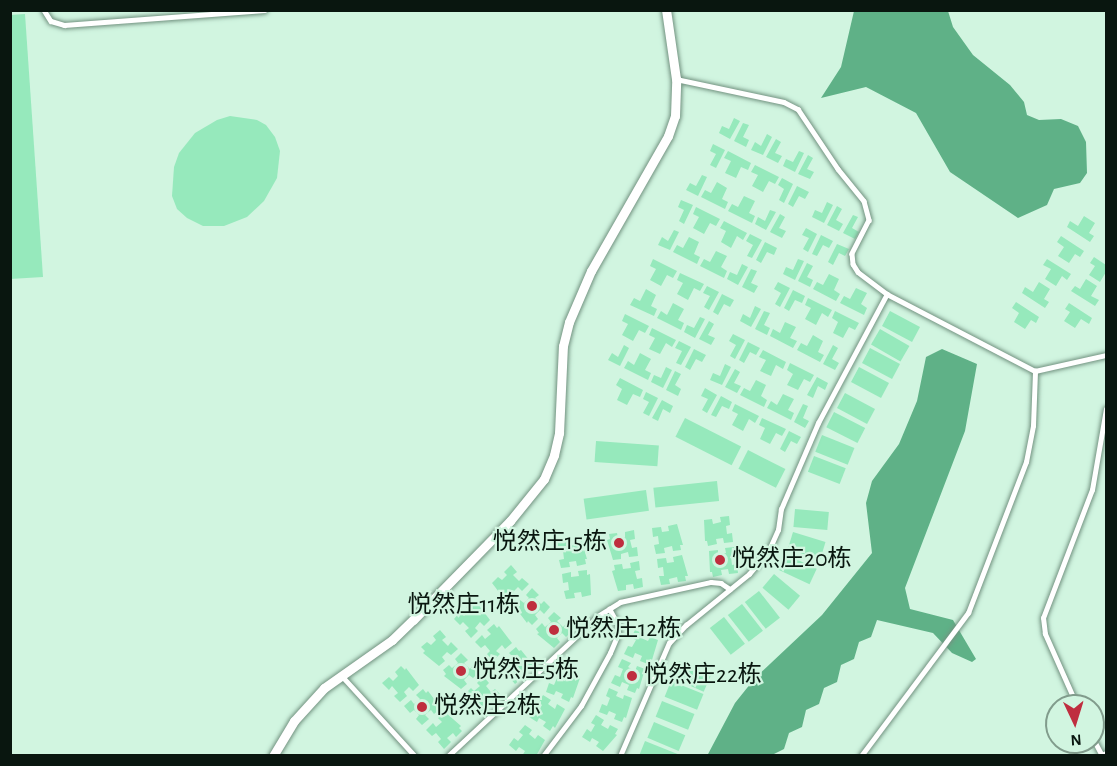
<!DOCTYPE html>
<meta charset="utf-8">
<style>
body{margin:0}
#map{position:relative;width:1117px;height:766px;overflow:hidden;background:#d1f5e0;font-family:"Alegreya Sans","Noto Sans SC",sans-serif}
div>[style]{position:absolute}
.water>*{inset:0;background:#5fb187}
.building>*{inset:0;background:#96e9bc;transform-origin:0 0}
.roads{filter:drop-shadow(0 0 2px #729280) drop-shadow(0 0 2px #729280)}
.lane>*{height:4.5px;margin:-2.25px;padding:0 2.25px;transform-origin:2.25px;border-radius:2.25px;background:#fff}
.street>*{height:9px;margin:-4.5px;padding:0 4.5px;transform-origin:4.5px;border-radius:4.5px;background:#fff}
.dots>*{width:16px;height:16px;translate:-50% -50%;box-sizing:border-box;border:3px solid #d1f5e0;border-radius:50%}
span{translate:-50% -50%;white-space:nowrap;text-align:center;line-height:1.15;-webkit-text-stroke:4.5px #d1f5e0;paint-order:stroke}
.poi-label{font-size:24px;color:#09160f}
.right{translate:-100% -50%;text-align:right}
.left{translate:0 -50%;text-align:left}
.frame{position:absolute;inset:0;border:12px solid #09160f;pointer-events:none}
.north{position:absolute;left:1045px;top:694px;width:60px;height:60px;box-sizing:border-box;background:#d1f5e0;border:2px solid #819c8c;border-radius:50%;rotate:176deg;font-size:16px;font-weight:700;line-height:24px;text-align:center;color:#09160f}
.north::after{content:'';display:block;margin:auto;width:21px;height:27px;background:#bf2e3f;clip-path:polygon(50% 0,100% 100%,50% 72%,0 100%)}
</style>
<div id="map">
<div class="water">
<div style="clip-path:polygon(854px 11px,948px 11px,953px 27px,973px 55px,1010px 85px,1024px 102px,1027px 115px,1039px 120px,1061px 119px,1078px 126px,1086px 142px,1087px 173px,1080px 183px,1054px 189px,1047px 205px,1018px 218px,950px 172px,916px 113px,866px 87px,821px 98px,841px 67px)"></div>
<div style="clip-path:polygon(942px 349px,977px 364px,965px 431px,905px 588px,910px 609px,953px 620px,976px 659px,972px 662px,952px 653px,933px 633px,877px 620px,871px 637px,859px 642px,854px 659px,841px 665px,837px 682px,824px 688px,819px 704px,806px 710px,802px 727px,789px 733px,784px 749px,772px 755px,707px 756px,735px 703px,755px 678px,822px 615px,872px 553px,866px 503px,872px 481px,899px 444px,917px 401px,926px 357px)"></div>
</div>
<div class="building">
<div style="clip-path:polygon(25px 14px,43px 277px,10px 279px,10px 15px)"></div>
<div style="clip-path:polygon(230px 116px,257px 120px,266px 125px,275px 137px,280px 151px,277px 178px,264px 201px,247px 217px,224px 226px,203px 226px,187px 218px,177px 209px,172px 196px,174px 167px,179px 153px,195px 133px,217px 120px)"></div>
<div style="clip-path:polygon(734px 118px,740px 121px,730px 139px,719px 133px,722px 126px,729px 129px)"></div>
<div style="clip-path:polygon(743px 123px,749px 125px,743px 137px,749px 140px,746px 147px,734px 141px)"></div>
<div style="clip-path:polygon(767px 134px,772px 137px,763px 155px,751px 150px,755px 142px,761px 146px)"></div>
<div style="clip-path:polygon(776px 139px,781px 142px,775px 153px,782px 156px,778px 163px,766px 157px)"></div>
<div style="clip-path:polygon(713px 144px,725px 150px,716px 168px,710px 165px,716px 154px,710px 151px)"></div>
<div style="clip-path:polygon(728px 151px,751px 163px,748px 170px,741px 167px,736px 178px,725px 173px,731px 161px,724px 158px)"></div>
<div style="clip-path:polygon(799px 151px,804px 153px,795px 172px,783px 166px,786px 159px,793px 162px)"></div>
<div style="clip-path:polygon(808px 155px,813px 158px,807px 169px,814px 172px,810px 179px,798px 174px)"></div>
<div style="clip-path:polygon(755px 165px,779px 177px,775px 184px,769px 181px,763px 192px,752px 186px,758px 175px,751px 172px)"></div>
<div style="clip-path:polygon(702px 175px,707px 177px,698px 196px,686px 190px,690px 183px,696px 186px)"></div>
<div style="clip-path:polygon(782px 178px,793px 184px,784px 203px,779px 200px,784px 189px,778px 185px)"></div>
<div style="clip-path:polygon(717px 182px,727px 188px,722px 199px,728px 202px,725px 209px,701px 197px,705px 190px,711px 193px)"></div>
<div style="clip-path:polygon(797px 186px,809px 192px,805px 199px,799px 196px,793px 207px,788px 204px)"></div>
<div style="clip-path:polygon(744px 196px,755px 201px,749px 213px,755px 216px,752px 223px,728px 211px,732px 204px,738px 207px)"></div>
<div style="clip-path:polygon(681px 200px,693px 205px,684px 224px,679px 221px,684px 210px,678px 207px)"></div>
<div style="clip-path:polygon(827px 202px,833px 205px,824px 223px,812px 217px,815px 210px,822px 213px)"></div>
<div style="clip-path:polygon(837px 206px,842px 209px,836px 220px,843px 224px,839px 231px,827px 225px)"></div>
<div style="clip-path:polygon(696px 207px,720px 219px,716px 226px,710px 223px,704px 234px,693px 228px,699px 217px,693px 214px)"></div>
<div style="clip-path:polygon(770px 210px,776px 212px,766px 230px,755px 224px,758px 217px,765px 221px)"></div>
<div style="clip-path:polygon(780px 214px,785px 217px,779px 228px,786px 231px,782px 238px,770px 232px)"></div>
<div style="clip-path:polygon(853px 215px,858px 217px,852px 228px,859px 232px,855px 239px,843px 233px)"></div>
<div style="clip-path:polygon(1084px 216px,1095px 223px,1089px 233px,1094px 236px,1090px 242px,1067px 227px,1070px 221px,1078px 226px)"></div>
<div style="clip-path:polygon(724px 221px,747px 233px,743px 240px,737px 236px,731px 248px,721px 242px,726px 231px,720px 228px)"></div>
<div style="clip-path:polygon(806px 228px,817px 234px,808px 252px,803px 249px,809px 238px,802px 235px)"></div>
<div style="clip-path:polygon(674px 230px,679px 232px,670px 250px,658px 245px,662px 237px,668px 241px)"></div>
<div style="clip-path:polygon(750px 234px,762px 240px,752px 258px,747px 256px,753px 245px,746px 241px)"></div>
<div style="clip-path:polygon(821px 235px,833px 241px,829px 248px,823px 245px,817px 256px,812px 254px)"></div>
<div style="clip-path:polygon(1061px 236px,1084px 251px,1080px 257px,1075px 254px,1069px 263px,1058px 256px,1064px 247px,1057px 242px)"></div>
<div style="clip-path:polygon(689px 237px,699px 242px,694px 254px,700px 257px,697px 264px,673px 252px,677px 245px,683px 248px)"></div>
<div style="clip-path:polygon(765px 242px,777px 248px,774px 255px,767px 252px,761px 263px,756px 260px)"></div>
<div style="clip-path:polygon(837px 244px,849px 249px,845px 256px,839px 253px,833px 265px,828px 262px)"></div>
<div style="clip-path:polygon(716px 251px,727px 256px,721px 267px,727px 271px,724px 278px,700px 266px,704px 259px,710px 262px)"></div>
<div style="clip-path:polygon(1094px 257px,1106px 265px,1106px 272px,1100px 282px,1089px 275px,1095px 266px,1090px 263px)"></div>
<div style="clip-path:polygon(653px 259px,677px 271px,673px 278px,667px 275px,661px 286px,650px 280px,656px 269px,650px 266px)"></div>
<div style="clip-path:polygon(798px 259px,804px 261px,795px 280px,783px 274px,786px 267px,793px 270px)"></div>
<div style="clip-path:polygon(1047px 259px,1071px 274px,1067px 280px,1062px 276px,1056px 286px,1045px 279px,1051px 269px,1043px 265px)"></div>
<div style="clip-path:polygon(807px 263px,813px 266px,807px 277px,813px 280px,810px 287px,798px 281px)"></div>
<div style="clip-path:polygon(742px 264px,748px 267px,738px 285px,727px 279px,730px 272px,737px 275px)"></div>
<div style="clip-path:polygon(751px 269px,757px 271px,751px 283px,758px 286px,754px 293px,742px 287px)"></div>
<div style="clip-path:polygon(680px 273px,704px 284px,700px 291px,694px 288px,688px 300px,677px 294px,683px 283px,677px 280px)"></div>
<div style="clip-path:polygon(829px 274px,839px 279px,834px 290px,840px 294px,836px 301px,813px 289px,817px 282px,823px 285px)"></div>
<div style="clip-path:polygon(1086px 279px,1097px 286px,1091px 296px,1099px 300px,1095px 306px,1071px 291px,1075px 286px,1080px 289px)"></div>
<div style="clip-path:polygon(778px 282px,790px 288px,780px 307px,775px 304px,781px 293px,774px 289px)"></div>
<div style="clip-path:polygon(1039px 282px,1050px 289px,1044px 299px,1049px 302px,1045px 308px,1022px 293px,1025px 287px,1033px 292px)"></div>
<div style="clip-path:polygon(707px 286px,719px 292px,709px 310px,704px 307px,710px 296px,703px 293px)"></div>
<div style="clip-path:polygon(856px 288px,867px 293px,861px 304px,867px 308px,864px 315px,840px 303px,844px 296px,850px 299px)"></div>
<div style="clip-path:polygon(646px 289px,656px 295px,651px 306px,657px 309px,654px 316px,630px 305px,634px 298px,640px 301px)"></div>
<div style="clip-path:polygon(793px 290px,805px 296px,802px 303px,795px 300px,789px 311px,784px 308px)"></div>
<div style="clip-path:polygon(722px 294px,734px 300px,730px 307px,724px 304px,718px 315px,713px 312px)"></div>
<div style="clip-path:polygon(808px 298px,832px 310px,828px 317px,822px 313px,816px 325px,805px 319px,811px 308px,805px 305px)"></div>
<div style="clip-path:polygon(1016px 302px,1039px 317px,1036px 323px,1031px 320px,1025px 329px,1014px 322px,1019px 313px,1012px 308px)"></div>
<div style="clip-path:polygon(673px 303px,684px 309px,678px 320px,684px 323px,681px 330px,657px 318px,661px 311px,667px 315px)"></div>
<div style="clip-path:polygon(1069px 303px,1092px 318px,1089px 324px,1081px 319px,1075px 328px,1064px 321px,1070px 312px,1065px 309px)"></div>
<div style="clip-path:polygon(755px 306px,761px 309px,751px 327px,740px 321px,743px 314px,750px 318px)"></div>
<div style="clip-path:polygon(764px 311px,770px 313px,764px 325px,770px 328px,767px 335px,755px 329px)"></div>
<div style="clip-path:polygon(835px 311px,859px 323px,855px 330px,849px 327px,843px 338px,833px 333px,838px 322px,832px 318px)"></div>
<div style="left:890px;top:311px;width:34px;height:17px;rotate:28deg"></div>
<div style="clip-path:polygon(625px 314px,649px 326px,645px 333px,639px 330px,633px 341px,622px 335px,628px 324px,622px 321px)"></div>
<div style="clip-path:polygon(700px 317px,705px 319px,695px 338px,684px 332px,687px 325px,694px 328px)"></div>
<div style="clip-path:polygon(709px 321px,714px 324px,708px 335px,715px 338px,711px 345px,699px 339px)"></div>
<div style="clip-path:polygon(785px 322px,796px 327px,790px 338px,797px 341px,793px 348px,770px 336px,773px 329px,780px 333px)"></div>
<div style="clip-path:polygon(652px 328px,676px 340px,672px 347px,666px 343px,660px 354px,649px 349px,655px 338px,649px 335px)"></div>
<div style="left:880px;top:329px;width:34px;height:18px;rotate:30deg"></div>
<div style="clip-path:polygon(733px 334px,745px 340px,735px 359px,730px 356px,736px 345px,729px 341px)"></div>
<div style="clip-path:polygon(813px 335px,823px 341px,818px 352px,824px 355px,820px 362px,797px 350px,801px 343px,807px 346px)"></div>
<div style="clip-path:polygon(679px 341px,691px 347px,681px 365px,676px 363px,682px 351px,675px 348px)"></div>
<div style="clip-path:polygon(748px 342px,760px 348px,756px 355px,750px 352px,744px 363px,739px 360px)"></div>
<div style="clip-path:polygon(624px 345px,629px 348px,620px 366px,608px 360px,612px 353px,618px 357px)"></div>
<div style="clip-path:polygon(833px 345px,838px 348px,832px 359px,839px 363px,835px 370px,823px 364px)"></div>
<div style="left:870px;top:348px;width:34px;height:17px;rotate:28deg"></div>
<div style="clip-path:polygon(694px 349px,706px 355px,702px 362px,696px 359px,690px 370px,685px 367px)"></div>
<div style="clip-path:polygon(763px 350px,786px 362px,783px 369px,776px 365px,771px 376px,760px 371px,766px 360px,759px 357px)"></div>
<div style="clip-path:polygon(640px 353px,651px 359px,645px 370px,651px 373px,648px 380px,624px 368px,628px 361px,634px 365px)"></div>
<div style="clip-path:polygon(790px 363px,814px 375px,810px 382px,804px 379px,798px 390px,787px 385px,793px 374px,787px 370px)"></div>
<div style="clip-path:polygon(725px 364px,731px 367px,722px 385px,710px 380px,713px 373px,720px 376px)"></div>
<div style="clip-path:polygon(666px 367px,672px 370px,663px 388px,651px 382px,654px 375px,661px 378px)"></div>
<div style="left:859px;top:367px;width:34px;height:17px;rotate:28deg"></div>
<div style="clip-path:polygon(735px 369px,740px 372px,734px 383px,741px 386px,737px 393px,725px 387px)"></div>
<div style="clip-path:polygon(675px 371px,681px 374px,675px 385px,681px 389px,678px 396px,666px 390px)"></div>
<div style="clip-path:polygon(817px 377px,828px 383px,825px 390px,818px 386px,813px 398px,807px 395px)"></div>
<div style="clip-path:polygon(620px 378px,643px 390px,640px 397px,633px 394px,627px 405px,617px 400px,622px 389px,616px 385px)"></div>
<div style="clip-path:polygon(756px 380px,766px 385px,761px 396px,767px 400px,764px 407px,740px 395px,744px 388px,750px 391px)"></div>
<div style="clip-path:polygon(705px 388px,717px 395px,707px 413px,702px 410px,708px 399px,701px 396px)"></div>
<div style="clip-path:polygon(646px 392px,658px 398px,649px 416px,643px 413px,649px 402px,643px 399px)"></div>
<div style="left:845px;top:393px;width:34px;height:17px;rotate:28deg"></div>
<div style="clip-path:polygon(783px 394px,794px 399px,788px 410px,794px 413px,791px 420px,767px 408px,771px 401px,777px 405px)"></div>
<div style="clip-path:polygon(721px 396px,732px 402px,729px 409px,722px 406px,716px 417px,711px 415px)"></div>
<div style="clip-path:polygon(662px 400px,673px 406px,670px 413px,663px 409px,658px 421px,652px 418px)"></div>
<div style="clip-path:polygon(735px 404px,759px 416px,755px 423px,749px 419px,743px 431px,732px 425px,738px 414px,732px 411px)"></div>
<div style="clip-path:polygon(803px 404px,808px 406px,803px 418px,809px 421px,805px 428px,794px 422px)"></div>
<div style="left:834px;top:412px;width:35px;height:17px;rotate:27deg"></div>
<div style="left:685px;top:418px;width:63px;height:21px;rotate:27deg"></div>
<div style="clip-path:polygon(762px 418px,786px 429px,782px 436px,776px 433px,770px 444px,760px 439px,765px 428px,759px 425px)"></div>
<div style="clip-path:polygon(789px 431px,801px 437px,797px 444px,791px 441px,785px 452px,780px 449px)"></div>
<div style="left:822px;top:435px;width:35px;height:18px;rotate:22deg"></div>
<div style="left:596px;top:441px;width:63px;height:21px;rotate:4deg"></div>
<div style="left:748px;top:450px;width:42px;height:21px;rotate:27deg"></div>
<div style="left:814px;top:456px;width:34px;height:17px;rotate:21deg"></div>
<div style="left:717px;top:481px;width:20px;height:64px;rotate:84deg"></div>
<div style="left:646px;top:490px;width:21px;height:63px;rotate:82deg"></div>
<div style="left:795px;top:509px;width:34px;height:18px;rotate:5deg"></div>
<div style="clip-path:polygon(729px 516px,730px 525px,726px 526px,727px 534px,732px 533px,733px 542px,724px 543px,723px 538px,716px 539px,717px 544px,708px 546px,707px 541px,705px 541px,704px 520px,712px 519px,713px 524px,721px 522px,720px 517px)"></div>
<div style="clip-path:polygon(677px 524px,683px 545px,680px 545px,681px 550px,673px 551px,672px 546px,664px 548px,665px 553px,656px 554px,654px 545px,659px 544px,658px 536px,653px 537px,652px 528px,661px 527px,662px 532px,669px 531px,668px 526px)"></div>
<div style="clip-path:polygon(634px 530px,635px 539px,630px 540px,632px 548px,637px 547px,638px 556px,629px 557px,628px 552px,621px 554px,621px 559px,613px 560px,607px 540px,610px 539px,609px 534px,617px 533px,618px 538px,625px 537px,625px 532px)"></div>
<div style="left:793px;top:532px;width:34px;height:18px;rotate:17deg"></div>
<div style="clip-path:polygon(581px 539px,587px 559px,585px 559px,586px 564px,577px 566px,576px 561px,569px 562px,570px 567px,561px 568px,559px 560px,564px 559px,563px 551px,558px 552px,556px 543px,566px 541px,566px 546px,574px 545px,573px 540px)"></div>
<div style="clip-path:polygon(734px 547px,736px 556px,731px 557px,732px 565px,737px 564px,738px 573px,729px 574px,728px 569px,721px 570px,722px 575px,713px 577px,712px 572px,710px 572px,709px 551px,718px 550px,718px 555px,726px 553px,725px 548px)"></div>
<div style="left:785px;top:554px;width:35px;height:17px;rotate:25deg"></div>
<div style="clip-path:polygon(682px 555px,688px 576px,685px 576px,686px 581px,678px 582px,677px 577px,669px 579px,670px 584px,661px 585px,659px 576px,664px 576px,663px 567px,658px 568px,657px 559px,666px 558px,667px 563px,674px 562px,673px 557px)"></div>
<div style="clip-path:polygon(639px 561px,640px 570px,635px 571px,637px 579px,642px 578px,643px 587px,634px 589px,633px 584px,626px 585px,626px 590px,618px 591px,612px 571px,615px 570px,614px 565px,622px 564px,623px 569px,631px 568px,630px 563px)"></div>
<div style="clip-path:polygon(511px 565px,517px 572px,513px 575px,519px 581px,522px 578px,529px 584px,522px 591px,518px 587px,513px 592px,516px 596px,510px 602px,507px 598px,505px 600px,492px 583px,498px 577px,502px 580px,507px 575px,504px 572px)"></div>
<div style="clip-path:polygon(587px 570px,587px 575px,590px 574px,591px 595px,582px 597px,581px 592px,574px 593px,575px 598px,566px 599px,564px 591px,569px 590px,568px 582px,563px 583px,562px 574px,571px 572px,571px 577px,579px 576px,578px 571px)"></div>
<div style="left:774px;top:574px;width:34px;height:18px;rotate:40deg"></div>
<div style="clip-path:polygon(532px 588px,539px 595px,535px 598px,541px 604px,544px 601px,550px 607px,544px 614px,540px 610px,535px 615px,538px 619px,532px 625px,528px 621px,527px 623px,514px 606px,520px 600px,524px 603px,529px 598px,526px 595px)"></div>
<div style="left:759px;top:591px;width:34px;height:18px;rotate:52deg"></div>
<div style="clip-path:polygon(472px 601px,476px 605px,477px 603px,490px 620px,484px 626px,480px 622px,475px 628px,478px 631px,471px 638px,465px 631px,469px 628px,463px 622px,460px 625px,454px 619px,460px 612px,464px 616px,469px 611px,466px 607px)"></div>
<div style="left:742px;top:604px;width:34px;height:18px;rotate:52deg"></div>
<div style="clip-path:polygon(554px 612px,561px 618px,557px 621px,563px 627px,566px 624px,572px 631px,566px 637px,562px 633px,557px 638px,560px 642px,554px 648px,537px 634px,539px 633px,536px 629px,542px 623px,545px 627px,551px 622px,548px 618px)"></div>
<div style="left:724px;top:617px;width:34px;height:18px;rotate:52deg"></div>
<div style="clip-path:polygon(494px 624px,497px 628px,499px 626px,512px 643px,505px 649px,502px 645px,496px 651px,500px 654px,493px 661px,487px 654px,490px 651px,485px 645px,481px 648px,475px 642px,482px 635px,485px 639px,491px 634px,487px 630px)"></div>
<div style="clip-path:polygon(440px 630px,446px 637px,442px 640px,448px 646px,451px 642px,458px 649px,451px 655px,447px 652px,442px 657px,445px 661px,439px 666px,423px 653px,425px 651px,421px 647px,427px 642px,431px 645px,436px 640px,433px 636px)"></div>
<div style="clip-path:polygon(635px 630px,644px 634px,641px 638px,648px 641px,650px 637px,658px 640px,652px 660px,650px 659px,648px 664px,640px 661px,642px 656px,635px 653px,633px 658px,624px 654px,628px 646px,632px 647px,636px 640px,631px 638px)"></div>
<div style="clip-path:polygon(516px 647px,519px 651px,521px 650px,534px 666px,527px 672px,524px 669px,518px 674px,522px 678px,515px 684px,509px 677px,512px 674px,507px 668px,503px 671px,497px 665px,504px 659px,507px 662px,513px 657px,509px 653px)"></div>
<div style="clip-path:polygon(461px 653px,468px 660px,464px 663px,470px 669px,473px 665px,479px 672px,473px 678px,469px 675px,464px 680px,467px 684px,461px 689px,444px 676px,446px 674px,443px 670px,449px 665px,452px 668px,458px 663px,455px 659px)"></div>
<div style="clip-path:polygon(622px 659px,631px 663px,628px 667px,635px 671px,637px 666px,645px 669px,639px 689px,637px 688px,635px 693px,627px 690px,629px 685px,622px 682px,620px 687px,611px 683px,615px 675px,620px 677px,623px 669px,618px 667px)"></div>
<div style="left:679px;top:661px;width:35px;height:18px;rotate:24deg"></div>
<div style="clip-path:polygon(401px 666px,405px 670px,406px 668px,419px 685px,413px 691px,409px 687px,404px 692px,407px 696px,400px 702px,394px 696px,398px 693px,392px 686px,389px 690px,382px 683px,389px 677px,393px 681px,398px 676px,395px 672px)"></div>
<div style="clip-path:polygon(556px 668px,565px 671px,563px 676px,569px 679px,572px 674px,580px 678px,573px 698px,571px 697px,569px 702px,561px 698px,563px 694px,556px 691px,554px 695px,546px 692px,549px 683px,554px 685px,557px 678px,553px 676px)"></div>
<div style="clip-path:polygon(483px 676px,489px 683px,486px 686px,491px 692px,495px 689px,501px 695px,494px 702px,491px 698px,485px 703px,489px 707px,483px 713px,479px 709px,477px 711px,465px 694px,471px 688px,474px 691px,480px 686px,477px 683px)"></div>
<div style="left:671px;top:681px;width:35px;height:17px;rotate:22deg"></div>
<div style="clip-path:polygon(609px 688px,618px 692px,616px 696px,623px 699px,624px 695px,632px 698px,626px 718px,624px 717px,622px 722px,614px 719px,616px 714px,609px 711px,607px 715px,599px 712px,602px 704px,607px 706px,610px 698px,606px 696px)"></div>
<div style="clip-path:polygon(423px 689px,426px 693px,428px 691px,441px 708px,434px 714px,431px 710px,425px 715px,429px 719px,422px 725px,416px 719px,419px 715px,414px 710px,410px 713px,404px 706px,411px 700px,414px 704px,420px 699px,416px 695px)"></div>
<div style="clip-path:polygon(543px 695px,551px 700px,548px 704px,555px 709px,557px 704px,565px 709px,555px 728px,553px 726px,550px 731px,543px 726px,546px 722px,539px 718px,537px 722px,529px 717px,534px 709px,538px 712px,542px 705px,539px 702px)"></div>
<div style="left:662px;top:701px;width:35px;height:17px;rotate:22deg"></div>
<div style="clip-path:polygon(445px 712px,461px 726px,459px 728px,462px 731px,456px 737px,453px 733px,447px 738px,451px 742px,444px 749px,438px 742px,441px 739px,436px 733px,432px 736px,426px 730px,433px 723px,436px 727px,442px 722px,438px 718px)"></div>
<div style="clip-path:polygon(596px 715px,604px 720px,601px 725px,608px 729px,610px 725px,618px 729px,615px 734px,617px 735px,603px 751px,596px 746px,599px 742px,592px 738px,590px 742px,582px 737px,587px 729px,591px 732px,595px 725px,591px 723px)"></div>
<div style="left:654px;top:722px;width:34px;height:17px;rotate:23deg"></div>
<div style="clip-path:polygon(525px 725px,532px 730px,529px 734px,535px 739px,538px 735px,545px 740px,536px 756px,522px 756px,525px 751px,519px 747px,516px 751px,509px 745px,514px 738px,518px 741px,523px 735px,519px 732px)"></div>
<div style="clip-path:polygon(645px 741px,680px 755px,680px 756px,639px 756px)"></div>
</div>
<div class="roads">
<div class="lane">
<div style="left:44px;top:10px;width:13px;rotate:58deg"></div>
<div style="left:51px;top:21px;width:14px;rotate:17deg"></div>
<div style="left:64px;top:25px;width:201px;rotate:-4.3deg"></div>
<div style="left:676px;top:79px;width:110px;rotate:12deg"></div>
<div style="left:784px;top:102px;width:16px;rotate:27deg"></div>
<div style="left:798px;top:109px;width:72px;rotate:56.3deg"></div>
<div style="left:838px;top:169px;width:41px;rotate:50.9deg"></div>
<div style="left:864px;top:201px;width:20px;rotate:75deg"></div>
<div style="left:869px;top:220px;width:38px;rotate:117deg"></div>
<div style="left:852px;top:254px;width:10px;rotate:84deg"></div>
<div style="left:853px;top:264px;width:9px;rotate:58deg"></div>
<div style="left:858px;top:272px;width:36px;rotate:37deg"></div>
<div style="left:887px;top:294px;width:167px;rotate:27.5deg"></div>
<div style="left:1035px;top:371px;width:73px;rotate:-12.7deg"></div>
<div style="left:342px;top:676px;width:108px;rotate:47.6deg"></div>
<div style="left:1077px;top:706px;width:79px;rotate:-114deg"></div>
<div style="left:1045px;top:634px;width:16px;rotate:-97deg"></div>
<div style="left:1043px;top:618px;width:137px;rotate:-69.1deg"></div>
<div style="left:1092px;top:490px;width:82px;rotate:-80.2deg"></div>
<div style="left:1093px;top:738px;width:19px;rotate:62deg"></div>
<div style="left:1102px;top:755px;width:4px;rotate:-27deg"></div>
<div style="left:448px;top:756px;width:205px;rotate:-43deg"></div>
<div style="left:598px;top:616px;width:26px;rotate:-32deg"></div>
<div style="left:620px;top:602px;width:93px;rotate:-12.4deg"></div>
<div style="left:711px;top:582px;width:10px;rotate:6deg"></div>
<div style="left:721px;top:583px;width:11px;rotate:34deg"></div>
<div style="left:543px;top:756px;width:63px;rotate:-52.8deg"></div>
<div style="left:581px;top:706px;width:60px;rotate:-61.3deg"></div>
<div style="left:610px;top:653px;width:21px;rotate:-67deg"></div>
<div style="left:618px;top:634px;width:9px;rotate:-90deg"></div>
<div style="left:618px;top:625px;width:18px;rotate:-119deg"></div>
<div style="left:620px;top:756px;width:123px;rotate:-66.6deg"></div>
<div style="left:669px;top:643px;width:25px;rotate:-47deg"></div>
<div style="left:686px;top:625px;width:81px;rotate:-39deg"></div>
<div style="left:749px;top:574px;width:31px;rotate:-50deg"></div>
<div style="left:769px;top:550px;width:22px;rotate:-66deg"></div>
<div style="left:778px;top:530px;width:21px;rotate:-82deg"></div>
<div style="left:781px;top:509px;width:94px;rotate:-66.7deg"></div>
<div style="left:818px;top:423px;width:146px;rotate:-61.9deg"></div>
<div style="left:861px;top:756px;width:179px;rotate:-53.2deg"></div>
<div style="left:968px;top:613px;width:162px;rotate:-69deg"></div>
<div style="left:1026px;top:462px;width:37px;rotate:-79deg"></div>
<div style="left:1033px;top:426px;width:55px;rotate:-87.9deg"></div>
</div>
<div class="street">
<div style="left:273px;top:756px;width:41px;rotate:-59deg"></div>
<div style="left:294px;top:721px;width:45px;rotate:-47.7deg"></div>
<div style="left:324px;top:688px;width:83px;rotate:-35.2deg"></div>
<div style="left:392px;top:640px;width:29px;rotate:-44deg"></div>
<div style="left:413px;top:620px;width:139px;rotate:-45.6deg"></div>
<div style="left:510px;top:521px;width:54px;rotate:-51deg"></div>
<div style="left:544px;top:479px;width:26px;rotate:-67deg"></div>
<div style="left:554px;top:455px;width:23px;rotate:-77deg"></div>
<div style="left:559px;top:433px;width:87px;rotate:-87.4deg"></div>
<div style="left:563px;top:346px;width:25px;rotate:-76deg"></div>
<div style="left:569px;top:322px;width:56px;rotate:-66.7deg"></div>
<div style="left:591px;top:271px;width:155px;rotate:-60.3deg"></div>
<div style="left:668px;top:136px;width:21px;rotate:-71deg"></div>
<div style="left:675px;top:116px;width:37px;rotate:-88deg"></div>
<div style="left:676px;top:79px;width:70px;rotate:-98.2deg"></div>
</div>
</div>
<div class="dots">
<div style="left:619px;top:543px;background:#bf2e3f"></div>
<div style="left:720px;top:560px;background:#bf2e3f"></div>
<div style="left:532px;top:606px;background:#bf2e3f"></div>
<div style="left:554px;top:630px;background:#bf2e3f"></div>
<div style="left:461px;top:671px;background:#bf2e3f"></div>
<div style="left:632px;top:676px;background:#bf2e3f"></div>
<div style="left:422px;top:707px;background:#bf2e3f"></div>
</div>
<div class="poi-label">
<span class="right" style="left:607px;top:543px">悦然庄15栋</span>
<span class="left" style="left:732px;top:560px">悦然庄20栋</span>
<span class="right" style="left:520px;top:606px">悦然庄11栋</span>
<span class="left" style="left:566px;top:630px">悦然庄12栋</span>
<span class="left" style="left:473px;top:671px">悦然庄5栋</span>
<span class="left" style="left:644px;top:676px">悦然庄22栋</span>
<span class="left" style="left:434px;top:707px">悦然庄2栋</span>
</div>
<div class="frame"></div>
<div class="north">N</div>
</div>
